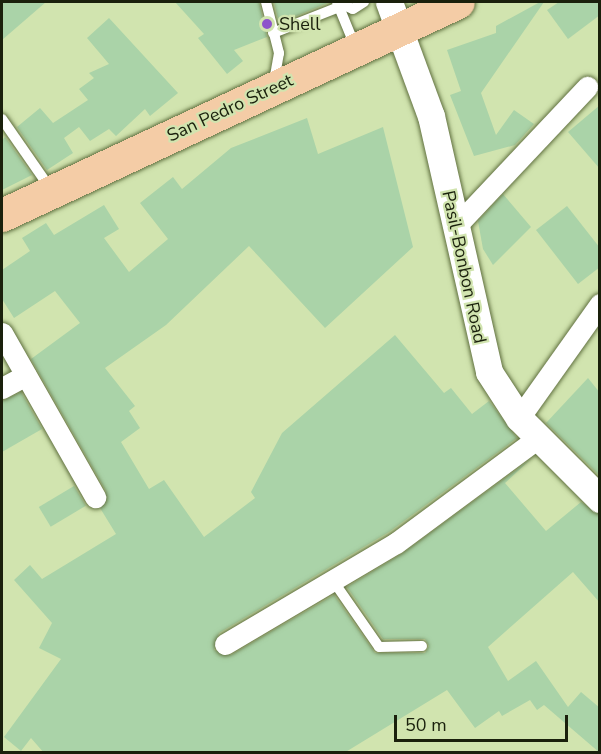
<!DOCTYPE html>
<style>
body{margin:0}
#map{position:relative;width:601px;height:754px;overflow:hidden;background:#d1e4af;font-family:"Nunito Sans",sans-serif}
div>[style]{position:absolute}
.building>*{inset:0;background:#aad3a8;transform-origin:0 0}
.roads{filter:drop-shadow(0 0 2px #60703f) drop-shadow(0 0 2px #60703f)}
.service>*{height:10px;margin:-5px;padding:0 5px;transform-origin:5px;border-radius:5px;background:#fff}
.minor>*{height:21px;margin:-10.5px;padding:0 10.5px;transform-origin:10.5px;border-radius:10.5px;background:#fff}
.tertiary>*{height:27px;margin:-13.5px;padding:0 13.5px;transform-origin:13.5px;border-radius:13.5px;background:#fff}
.primary>*{height:33px;margin:-16.5px;padding:0 16.5px;transform-origin:16.5px;border-radius:16.5px;background:#f4cca6}
.dots>*{width:16px;height:16px;translate:-50% -50%;box-sizing:border-box;border:3px solid #d1e4af;border-radius:50%}
span{translate:-50% -50%;white-space:nowrap;text-align:center;line-height:1.15;-webkit-text-stroke:4.5px #d1e4af;paint-order:stroke}
.poi-label{font-size:18px;color:#1a200c}
.left{translate:0 -50%;text-align:left}
.street-label{font-size:18px;color:#1a200c}
.frame{position:absolute;inset:0;border:3px solid #1a200c;pointer-events:none}
.scale{position:absolute;left:394px;top:715px;width:174px;height:27px;box-sizing:border-box;border:3px solid #1a200c;border-top:0;padding-left:8px;font-size:18px;line-height:21px;white-space:nowrap;color:#1a200c;-webkit-text-stroke:4px #d1e4af;paint-order:stroke}
</style>
<div id="map">
<div class="building">
<div style="clip-path:polygon(2px 2px,46px 2px,2px 40px)"></div>
<div style="clip-path:polygon(175px 2px,259px 2px,267px 37px,234px 50px,243px 61px,227px 74px,198px 38px,204px 34px)"></div>
<div style="clip-path:polygon(274px 2px,330px 2px,279px 23px)"></div>
<div style="clip-path:polygon(540px 2px,544px 2px,481px 93px,496px 135px,514px 110px,534px 124px,515px 145px,474px 156px,450px 95px,461px 91px,447px 50px,496px 33px,496px 26px)"></div>
<div style="clip-path:polygon(559px 2px,600px 2px,600px 15px,568px 39px,547px 10px)"></div>
<div style="clip-path:polygon(109px 18px,178px 93px,150px 116px,145px 109px,116px 136px,109px 129px,90px 141px,79px 127px,64px 138px,73px 153px,47px 170px,17px 127px,40px 108px,53px 123px,88px 100px,79px 89px,94px 78px,89px 73px,109px 64px,87px 38px)"></div>
<div style="clip-path:polygon(600px 105px,600px 169px,568px 132px)"></div>
<div style="clip-path:polygon(307px 118px,318px 154px,383px 127px,413px 247px,325px 328px,249px 246px,166px 325px,105px 368px,135px 406px,129px 411px,140px 428px,121px 442px,149px 489px,164px 480px,204px 537px,255px 498px,251px 492px,282px 433px,395px 335px,444px 393px,451px 388px,472px 414px,489px 401px,517px 438px,389px 532px,219px 633px,214px 650px,231px 655px,334px 595px,375px 653px,425px 653px,429px 646px,425px 639px,383px 639px,347px 587px,403px 553px,531px 459px,505px 483px,546px 531px,581px 502px,600px 514px,600px 603px,573px 572px,488px 647px,508px 681px,536px 661px,568px 707px,581px 692px,600px 708px,600px 753px,544px 705px,537px 710px,530px 700px,502px 716px,499px 711px,475px 728px,447px 690px,344px 753px,44px 753px,31px 738px,21px 751px,4px 737px,61px 659px,39px 648px,52px 623px,14px 580px,30px 565px,42px 579px,116px 534px,100px 508px,106px 491px,31px 359px,80px 323px,55px 291px,14px 318px,2px 299px,2px 270px,30px 251px,22px 238px,46px 223px,54px 235px,104px 205px,119px 229px,104px 238px,129px 272px,168px 239px,140px 203px,173px 177px,182px 189px,231px 148px)"></div>
<div style="clip-path:polygon(5px 137px,32px 175px,2px 190px,2px 140px)"></div>
<div style="clip-path:polygon(503px 194px,531px 227px,493px 265px,483px 249px,478px 221px)"></div>
<div style="clip-path:polygon(567px 206px,600px 248px,600px 267px,578px 284px,536px 230px)"></div>
<div style="clip-path:polygon(588px 378px,600px 393px,600px 476px,546px 423px)"></div>
<div style="clip-path:polygon(21px 392px,42px 429px,2px 452px,2px 401px)"></div>
<div style="left:74px;top:486px;width:23px;height:41px;rotate:59deg"></div>
</div>
<div class="roads">
<div class="service">
<div style="left:266px;top:2px;width:53px;rotate:75.7deg"></div>
<div style="left:279px;top:53px;width:27px;rotate:100deg"></div>
<div style="left:337px;top:2px;width:17px;rotate:24deg"></div>
<div style="left:353px;top:9px;width:13px;rotate:-32deg"></div>
<div style="left:273px;top:33px;width:71px;rotate:-21.5deg"></div>
<div style="left:339px;top:7px;width:42px;rotate:67.7deg"></div>
<div style="left:2px;top:119px;width:84px;rotate:55.2deg"></div>
<div style="left:334px;top:582px;width:79px;rotate:55.3deg"></div>
<div style="left:379px;top:647px;width:43px;rotate:-1.3deg"></div>
</div>
<div class="minor">
<div style="left:457px;top:225px;width:190px;rotate:-46.7deg"></div>
<div style="left:2px;top:333px;width:189px;rotate:60.4deg"></div>
<div style="left:2px;top:388px;width:27px;rotate:-28deg"></div>
<div style="left:519px;top:418px;width:140px;rotate:-54.6deg"></div>
<div style="left:225px;top:644px;width:199px;rotate:-30.6deg"></div>
<div style="left:396px;top:543px;width:177px;rotate:-36.5deg"></div>
</div>
<div class="tertiary">
<div style="left:389px;top:2px;width:121px;rotate:69.8deg"></div>
<div style="left:431px;top:116px;width:262px;rotate:77.2deg"></div>
<div style="left:489px;top:372px;width:55px;rotate:56.9deg"></div>
<div style="left:519px;top:418px;width:115px;rotate:45deg"></div>
</div>
<div class="primary">
<div style="left:2px;top:215px;width:503px;rotate:-25.04deg"></div>
</div>
</div>
<div class="dots">
<div style="left:267px;top:24px;background:#8e54cb"></div>
</div>
<div class="poi-label">
<span class="left" style="left:279px;top:24px">Shell</span>
</div>
<div class="street-label">
<span style="left:230px;top:108px;rotate:-25deg">San Pedro Street</span>
<span style="left:464px;top:267px;rotate:78deg">Pasil-Bonbon Road</span>
</div>
<div class="frame"></div>
<div class="scale">50 m</div>
</div>
